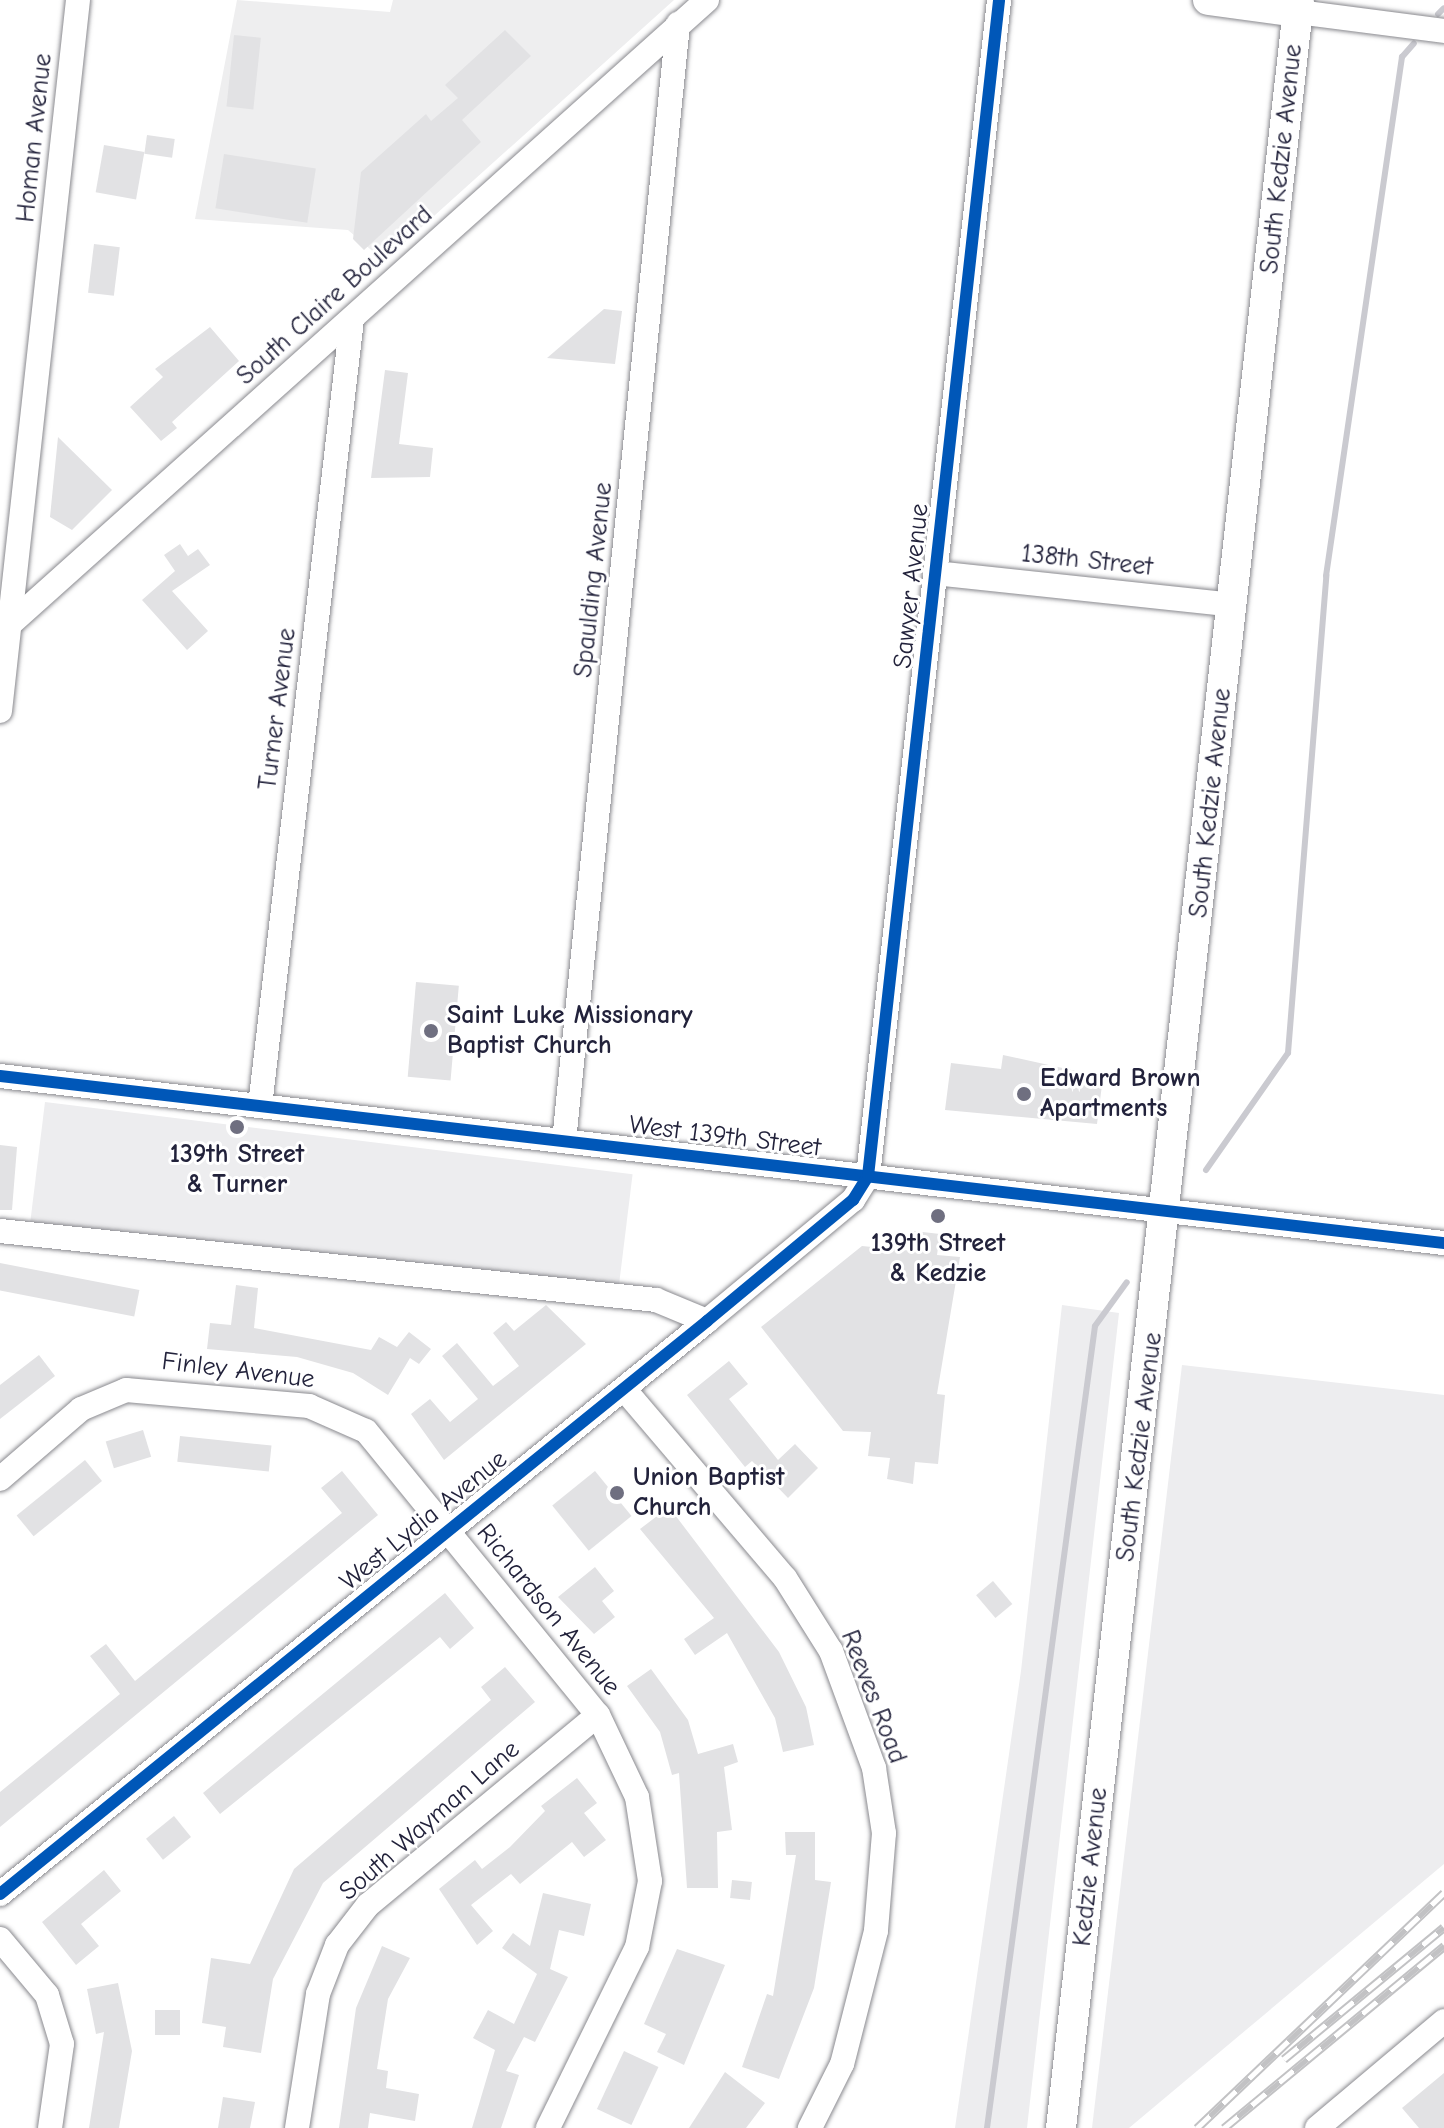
<!DOCTYPE html>
<style>
body{margin:0}
#map{position:relative;width:1444px;height:2128px;overflow:hidden;background:#fff;font-family:"Comic Neue",sans-serif}
div>[style]{position:absolute}
.built>*{inset:0;background:#eeeeef}
.green>*{inset:0;background:#ededef;transform-origin:0 0}
.stream>*{height:6px;margin:-3px;padding:0 3px;transform-origin:3px;border-radius:3px;background:#cacad0}
.building>*{inset:0;background:#e2e2e4;transform-origin:0 0}
.roads{filter:drop-shadow(0 0 2px #8a8a8f) drop-shadow(0 0 2px #8a8a8f)}
.minor>*{height:24px;margin:-12px;padding:0 12px;transform-origin:12px;border-radius:12px;background:#fff}
.major>*{height:30px;margin:-15px;padding:0 15px;transform-origin:15px;border-radius:15px;background:#fff}
.rail>*{height:9px;margin-top:-4.5px;transform-origin:0;background:repeating-linear-gradient(90deg,#fff 0 18px,#c2c2c4 0 36px);box-sizing:border-box;border-block:2px solid #c2c2c4}
.cycleway>*{height:12px;margin:-6px;padding:0 6px;transform-origin:6px;border-radius:6px;background:#0057b8}
.dots>*{width:22px;height:22px;translate:-50% -50%;box-sizing:border-box;border:4px solid #fff;border-radius:50%}
span{translate:-50% -50%;white-space:nowrap;text-align:center;line-height:1.15;-webkit-text-stroke:6px #fff;paint-order:stroke}
.street-label{font-size:26px;color:#22223b}
.poi-label{font-size:26px;color:#22223b;font-weight:700}
.left{translate:0 -50%;text-align:left}
</style>
<div id="map">
<div class="built">
<div style="clip-path:polygon(237px 0,390px 12px,393px 0,674px 0,384px 261px,348px 230px,195px 219px)"></div>
</div>
<div class="green">
<div style="left:45px;top:1102px;width:592px;height:124px;rotate:7deg"></div>
<div style="clip-path:polygon(1062px 1305px,1119px 1313px,1027px 2128px,955px 2128px,1021px 1671px)"></div>
<div style="clip-path:polygon(1182px 1365px,1444px 1395px,1444px 1864px,1129px 2128px,1092px 2128px)"></div>
</div>
<div class="stream">
<div style="left:1438px;top:14px;width:8px;rotate:-45deg"></div>
<div style="left:1206px;top:1170px;width:143px;rotate:-55deg"></div>
<div style="left:1288px;top:1053px;width:479px;rotate:-85.4deg"></div>
<div style="left:1326px;top:576px;width:525px;rotate:-81.67deg"></div>
<div style="left:1402px;top:57px;width:18px;rotate:-49deg"></div>
<div style="left:987px;top:2128px;width:809px;rotate:-82.33deg"></div>
<div style="left:1095px;top:1326px;width:54px;rotate:-54deg"></div>
</div>
<div class="building">
<div style="clip-path:polygon(505px 30px,531px 56px,462px 120px,481px 142px,364px 250px,353px 239px,361px 172px,426px 114px,431px 121px,458px 98px,445px 85px)"></div>
<div style="left:234px;top:35px;width:27px;height:72px;rotate:6deg"></div>
<div style="left:147px;top:135px;width:28px;height:19px;rotate:8deg"></div>
<div style="left:104px;top:145px;width:41px;height:48px;rotate:10deg"></div>
<div style="left:224px;top:154px;width:93px;height:55px;rotate:9deg"></div>
<div style="left:94px;top:244px;width:26px;height:49px;rotate:7deg"></div>
<div style="clip-path:polygon(604px 309px,622px 311px,615px 364px,547px 358px)"></div>
<div style="clip-path:polygon(210px 327px,239px 361px,172px 422px,177px 428px,161px 441px,130px 407px,163px 377px,155px 369px)"></div>
<div style="clip-path:polygon(385px 370px,408px 373px,399px 444px,433px 448px,430px 477px,371px 478px)"></div>
<div style="clip-path:polygon(58px 437px,112px 490px,72px 530px,50px 517px)"></div>
<div style="clip-path:polygon(180px 544px,188px 556px,198px 549px,210px 565px,172px 591px,208px 631px,187px 650px,142px 600px,175px 571px,164px 555px)"></div>
<div style="left:416px;top:982px;width:43px;height:95px;rotate:5deg"></div>
<div style="clip-path:polygon(1003px 1055px,1103px 1077px,1097px 1124px,945px 1110px,951px 1063px,1001px 1069px)"></div>
<div style="clip-path:polygon(0 1145px,17px 1147px,12px 1210px,0 1210px)"></div>
<div style="clip-path:polygon(914px 1231px,940px 1234px,937px 1255px,960px 1257px,937px 1394px,945px 1395px,938px 1464px,915px 1462px,913px 1484px,887px 1479px,890px 1458px,868px 1456px,871px 1432px,843px 1431px,761px 1327px,862px 1246px,913px 1251px)"></div>
<div style="left:0;top:1263px;width:142px;height:27px;rotate:11deg"></div>
<div style="clip-path:polygon(236px 1285px,258px 1288px,254px 1328px,371px 1350px,379px 1337px,397px 1347px,409px 1332px,431px 1349px,419px 1364px,410px 1358px,388px 1395px,353px 1373px,297px 1357px,207px 1349px,210px 1323px,231px 1325px)"></div>
<div style="clip-path:polygon(546px 1305px,586px 1344px,444px 1460px,411px 1414px,430px 1399px,450px 1422px,478px 1399px,442px 1356px,457px 1343px,493px 1386px,519px 1366px,493px 1333px,506px 1322px,514px 1331px)"></div>
<div style="clip-path:polygon(39px 1355px,55px 1376px,0 1419px,0 1385px)"></div>
<div style="clip-path:polygon(729px 1361px,748px 1384px,729px 1399px,778px 1460px,795px 1444px,818px 1468px,788px 1498px,752px 1461px,745px 1467px,687px 1395px)"></div>
<div style="left:143px;top:1430px;width:28px;height:39px;rotate:73deg"></div>
<div style="left:180px;top:1436px;width:92px;height:26px;rotate:6deg"></div>
<div style="left:85px;top:1460px;width:27px;height:88px;rotate:51deg"></div>
<div style="clip-path:polygon(342px 1471px,378px 1515px,0 1827px,0 1792px,120px 1694px,90px 1656px,106px 1644px,135px 1681px,342px 1513px,321px 1488px)"></div>
<div style="left:595px;top:1471px;width:58px;height:55px;rotate:51deg"></div>
<div style="clip-path:polygon(669px 1507px,779px 1652px,806px 1707px,814px 1745px,783px 1752px,775px 1718px,727px 1633px,695px 1655px,684px 1639px,714px 1618px,640px 1529px)"></div>
<div style="clip-path:polygon(595px 1567px,614px 1591px,602px 1601px,615px 1617px,594px 1634px,558px 1597px)"></div>
<div style="left:993px;top:1581px;width:30px;height:22px;rotate:50deg"></div>
<div style="clip-path:polygon(445px 1593px,474px 1628px,450px 1649px,440px 1637px,220px 1814px,203px 1793px)"></div>
<div style="clip-path:polygon(505px 1667px,535px 1702px,323px 1883px,273px 1979px,261px 2053px,223px 2047px,226px 2027px,202px 2023px,211px 1958px,250px 1964px,294px 1869px,491px 1700px,481px 1687px)"></div>
<div style="clip-path:polygon(651px 1669px,688px 1720px,698px 1754px,733px 1744px,738px 1762px,724px 1767px,732px 1830px,717px 1832px,718px 1888px,687px 1888px,679px 1773px,672px 1775px,660px 1732px,627px 1686px)"></div>
<div style="clip-path:polygon(577px 1778px,597px 1803px,584px 1813px,606px 1840px,584px 1857px,572px 1842px,520px 1884px,511px 1874px,471px 1905px,493px 1931px,477px 1945px,439px 1889px,475px 1860px,482px 1869px,510px 1847px,545px 1811px,541px 1806px)"></div>
<div style="left:174px;top:1816px;width:27px;height:36px;rotate:51deg"></div>
<div style="clip-path:polygon(785px 1832px,815px 1832px,815px 1880px,831px 1882px,814px 1988px,779px 2079px,742px 2067px,767px 1994px,773px 1996px,796px 1855px,786px 1855px)"></div>
<div style="clip-path:polygon(104px 1870px,121px 1891px,81px 1924px,99px 1946px,76px 1965px,42px 1922px)"></div>
<div style="left:732px;top:1880px;width:20px;height:18px;rotate:6deg"></div>
<div style="clip-path:polygon(543px 1893px,591px 1904px,584px 1936px,559px 1930px,550px 1969px,568px 1977px,535px 2042px,524px 2037px,506px 2071px,519px 2075px,501px 2128px,472px 2128px,495px 2050px,473px 2038px,488px 2010px,514px 2024px,537px 1974px,502px 1948px,513px 1933px,530px 1946px)"></div>
<div style="clip-path:polygon(382px 1946px,410px 1958px,388px 1999px,377px 2069px,388px 2071px,386px 2088px,419px 2094px,415px 2121px,370px 2113px,368px 2128px,339px 2128px,356px 2008px)"></div>
<div style="clip-path:polygon(677px 1949px,725px 1965px,684px 2065px,657px 2052px,666px 2034px,644px 2024px)"></div>
<div style="clip-path:polygon(118px 1983px,132px 2051px,119px 2128px,89px 2128px,104px 2032px,96px 2034px,87px 1989px)"></div>
<div style="left:155px;top:2010px;width:25px;height:25px"></div>
<div style="left:624px;top:2051px;width:38px;height:64px;rotate:25deg"></div>
<div style="clip-path:polygon(725px 2072px,765px 2103px,746px 2128px,689px 2128px)"></div>
<div style="clip-path:polygon(1444px 2073px,1444px 2128px,1419px 2128px,1402px 2108px)"></div>
<div style="clip-path:polygon(223px 2097px,255px 2102px,250px 2128px,218px 2128px)"></div>
</div>
<div class="roads">
<div class="minor">
<div style="left:1298px;top:12px;width:147px;rotate:7.4deg"></div>
<div style="left:935px;top:573px;width:300px;rotate:6.1deg"></div>
<div style="left:0;top:633px;width:949px;rotate:-41.84deg"></div>
<div style="left:0;top:711px;width:715px;rotate:-83.74deg"></div>
<div style="left:0;top:1076px;width:1454px;rotate:6.6deg"></div>
<div style="left:260px;top:1106px;width:792px;rotate:-83.33deg"></div>
<div style="left:564px;top:1141px;width:1123px;rotate:-84.17deg"></div>
<div style="left:0;top:1231px;width:660px;rotate:6deg"></div>
<div style="left:656px;top:1300px;width:55px;rotate:22.4deg"></div>
<div style="left:624px;top:1389px;width:248px;rotate:49.6deg"></div>
<div style="left:785px;top:1578px;width:86px;rotate:57.8deg"></div>
<div style="left:831px;top:1651px;width:125px;rotate:69.8deg"></div>
<div style="left:874px;top:1768px;width:66px;rotate:81.3deg"></div>
<div style="left:884px;top:1833px;width:98px;rotate:94.7deg"></div>
<div style="left:876px;top:1931px;width:137px;rotate:104.3deg"></div>
<div style="left:842px;top:2064px;width:72px;rotate:116.6deg"></div>
<div style="left:0;top:1479px;width:107px;rotate:-40.8deg"></div>
<div style="left:81px;top:1409px;width:49px;rotate:-22.9deg"></div>
<div style="left:126px;top:1390px;width:184px;rotate:5deg"></div>
<div style="left:309px;top:1406px;width:62px;rotate:23.7deg"></div>
<div style="left:366px;top:1431px;width:367px;rotate:50.8deg"></div>
<div style="left:598px;top:1715px;width:91px;rotate:64.6deg"></div>
<div style="left:637px;top:1797px;width:85px;rotate:81.2deg"></div>
<div style="left:650px;top:1881px;width:67px;rotate:101.1deg"></div>
<div style="left:637px;top:1947px;width:202px;rotate:116.2deg"></div>
<div style="left:0;top:1894px;width:910px;rotate:-39.02deg"></div>
<div style="left:707px;top:1321px;width:190px;rotate:-39.7deg"></div>
<div style="left:853px;top:1200px;width:28px;rotate:-58deg"></div>
<div style="left:868px;top:1176px;width:1183px;rotate:-83.64deg"></div>
<div style="left:0;top:1939px;width:73px;rotate:50deg"></div>
<div style="left:47px;top:1995px;width:51px;rotate:73deg"></div>
<div style="left:62px;top:2044px;width:85px;rotate:98.1deg"></div>
<div style="left:297px;top:2128px;width:136px;rotate:-81.1deg"></div>
<div style="left:318px;top:1994px;width:53px;rotate:-68.8deg"></div>
<div style="left:337px;top:1945px;width:51px;rotate:-52.2deg"></div>
<div style="left:368px;top:1905px;width:298px;rotate:-39.6deg"></div>
<div style="left:1317px;top:2128px;width:166px;rotate:-40.1deg"></div>
</div>
<div class="major">
<div style="left:1208px;top:0;width:91px;rotate:7.6deg"></div>
<div style="left:1061px;top:2128px;width:2141px;rotate:-83.62deg"></div>
</div>
</div>
<div class="rail">
<div style="left:1284px;top:2059px;width:207px;rotate:-39.5deg"></div>
<div style="left:1197px;top:2128px;width:341px;rotate:-43.6deg"></div>
<div style="left:1224px;top:2128px;width:286px;rotate:-39.6deg"></div>
</div>
<div class="cycleway">
<div style="left:0;top:1076px;width:1454px;rotate:6.6deg"></div>
<div style="left:0;top:1894px;width:910px;rotate:-39.02deg"></div>
<div style="left:707px;top:1321px;width:190px;rotate:-39.7deg"></div>
<div style="left:853px;top:1200px;width:28px;rotate:-58deg"></div>
<div style="left:868px;top:1176px;width:1183px;rotate:-83.64deg"></div>
</div>
<div class="dots">
<div style="left:431px;top:1031px;background:#6f6f80"></div>
<div style="left:1024px;top:1094px;background:#6f6f80"></div>
<div style="left:237px;top:1127px;background:#6f6f80"></div>
<div style="left:938px;top:1216px;background:#6f6f80"></div>
<div style="left:617px;top:1493px;background:#6f6f80"></div>
</div>
<div class="street-label">
<span style="left:35px;top:138px;rotate:-84deg">Homan Avenue</span>
<span style="left:1282px;top:159px;rotate:-84deg">South Kedzie Avenue</span>
<span style="left:335px;top:296px;rotate:-42deg">South Claire Boulevard</span>
<span style="left:1087px;top:561px;rotate:6deg">138th Street</span>
<span style="left:594px;top:580px;rotate:-84deg">Spaulding Avenue</span>
<span style="left:912px;top:586px;rotate:-84deg">Sawyer Avenue</span>
<span style="left:278px;top:709px;rotate:-83deg">Turner Avenue</span>
<span style="left:1211px;top:803px;rotate:-84deg">South Kedzie Avenue</span>
<span style="left:725px;top:1137px;rotate:7deg">West 139th Street</span>
<span style="left:238px;top:1371px;rotate:7deg">Finley Avenue</span>
<span style="left:1140px;top:1447px;rotate:-83deg">South Kedzie Avenue</span>
<span style="left:424px;top:1521px;rotate:-39deg">West Lydia Avenue</span>
<span style="left:548px;top:1610px;rotate:51deg">Richardson Avenue</span>
<span style="left:873px;top:1697px;rotate:69deg">Reeves Road</span>
<span style="left:430px;top:1821px;rotate:-41deg">South Wayman Lane</span>
<span style="left:1091px;top:1867px;rotate:-84deg">Kedzie Avenue</span>
</div>
<div class="poi-label">
<span class="left" style="left:447px;top:1031px">Saint Luke Missionary<br>Baptist Church</span>
<span class="left" style="left:1040px;top:1094px">Edward Brown<br>Apartments</span>
<span style="left:237px;top:1170px">139th Street<br>&amp; Turner</span>
<span style="left:938px;top:1259px">139th Street<br>&amp; Kedzie</span>
<span class="left" style="left:633px;top:1493px">Union Baptist<br>Church</span>
</div>
</div>
